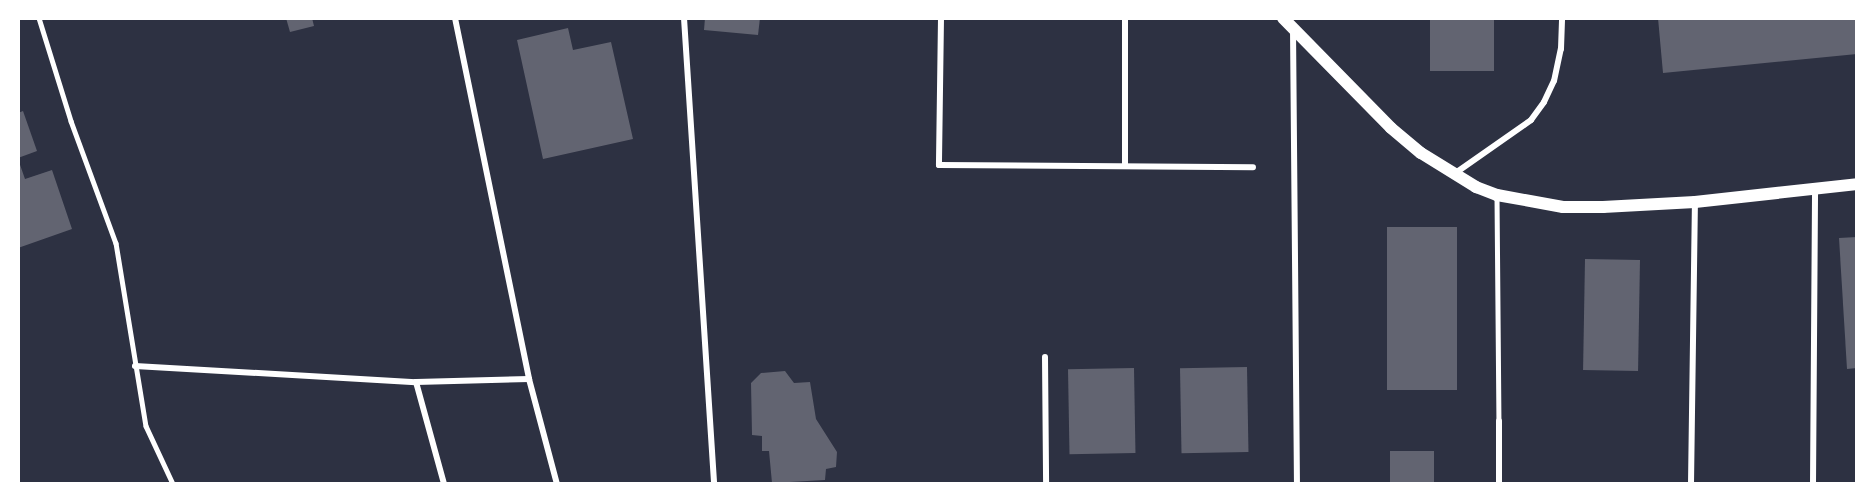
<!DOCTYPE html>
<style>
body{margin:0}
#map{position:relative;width:1875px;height:502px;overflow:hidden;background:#2d3142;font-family:Roboto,sans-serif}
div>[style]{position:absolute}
.building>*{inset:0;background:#626471;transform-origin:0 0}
.service>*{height:4.5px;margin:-2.25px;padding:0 2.25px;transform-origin:2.25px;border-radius:2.25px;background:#fff}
.minor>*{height:6px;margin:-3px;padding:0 3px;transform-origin:3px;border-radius:3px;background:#fff}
.secondary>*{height:12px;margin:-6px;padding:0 6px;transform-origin:6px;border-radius:6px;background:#fff}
span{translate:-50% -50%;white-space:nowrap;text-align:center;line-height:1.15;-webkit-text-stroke:4.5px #fff;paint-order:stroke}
.frame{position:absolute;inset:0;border:20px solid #fff;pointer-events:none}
</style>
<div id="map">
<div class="building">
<div style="clip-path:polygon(286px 18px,312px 18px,314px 26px,290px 32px)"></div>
<div style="clip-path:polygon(705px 18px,760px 18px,758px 35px,704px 30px)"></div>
<div style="left:1430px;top:18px;width:64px;height:53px"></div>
<div style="clip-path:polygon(1658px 18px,1857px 18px,1857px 54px,1663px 73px)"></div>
<div style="clip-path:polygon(568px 28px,573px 50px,611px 42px,633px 139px,543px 159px,517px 40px)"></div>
<div style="clip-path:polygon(23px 111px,37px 151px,18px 158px,18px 113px)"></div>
<div style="clip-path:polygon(18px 159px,25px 179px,52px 170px,72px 229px,18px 248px)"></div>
<div style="left:1387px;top:227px;width:70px;height:163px"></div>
<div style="clip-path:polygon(1857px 237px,1857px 368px,1847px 369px,1839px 238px)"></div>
<div style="left:1585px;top:259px;width:55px;height:111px;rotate:1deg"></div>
<div style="left:1247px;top:367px;width:85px;height:67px;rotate:89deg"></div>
<div style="left:1134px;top:368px;width:85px;height:66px;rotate:89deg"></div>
<div style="clip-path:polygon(785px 371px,794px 383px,810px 382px,816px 419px,837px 452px,836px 467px,826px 469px,825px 480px,772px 483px,769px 451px,762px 451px,762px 436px,752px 435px,751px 383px,761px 373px)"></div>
<div style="left:1390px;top:451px;width:44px;height:33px"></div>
</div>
<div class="service">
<div style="left:39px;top:18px;width:108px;rotate:72.7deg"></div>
<div style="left:71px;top:121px;width:130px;rotate:69.8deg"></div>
<div style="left:116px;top:243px;width:185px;rotate:80.7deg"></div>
<div style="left:146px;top:426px;width:64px;rotate:65deg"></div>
<div style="left:1497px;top:196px;width:225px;rotate:89.5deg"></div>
</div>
<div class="minor">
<div style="left:455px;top:18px;width:369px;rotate:78.4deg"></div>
<div style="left:529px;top:379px;width:109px;rotate:75.1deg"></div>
<div style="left:684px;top:18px;width:467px;rotate:86.3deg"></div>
<div style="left:941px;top:18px;width:147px;rotate:90.8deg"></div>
<div style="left:939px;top:165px;width:314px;rotate:0.4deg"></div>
<div style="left:1125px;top:18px;width:147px;rotate:90deg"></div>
<div style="left:1293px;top:29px;width:455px;rotate:89.5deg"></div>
<div style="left:1454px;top:174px;width:94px;rotate:-35deg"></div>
<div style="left:1531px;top:120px;width:22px;rotate:-54deg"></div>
<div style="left:1544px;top:102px;width:23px;rotate:-65deg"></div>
<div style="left:1554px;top:81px;width:33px;rotate:-78deg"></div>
<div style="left:1561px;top:49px;width:31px;rotate:-88deg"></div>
<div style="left:1045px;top:357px;width:127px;rotate:89.5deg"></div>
<div style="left:135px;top:366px;width:281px;rotate:3.3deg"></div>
<div style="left:416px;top:382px;width:113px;rotate:-1.5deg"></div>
<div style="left:416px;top:382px;width:106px;rotate:74.6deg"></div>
<div style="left:1499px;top:421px;width:63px;rotate:90deg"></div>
<div style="left:1691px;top:484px;width:282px;rotate:-89.2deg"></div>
<div style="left:1813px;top:484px;width:295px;rotate:-89.6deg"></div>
</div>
<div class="secondary">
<div style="left:1283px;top:18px;width:154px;rotate:45.5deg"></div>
<div style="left:1391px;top:128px;width:39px;rotate:40deg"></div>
<div style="left:1421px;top:153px;width:65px;rotate:31.7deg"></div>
<div style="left:1476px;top:187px;width:22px;rotate:21deg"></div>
<div style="left:1497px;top:195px;width:67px;rotate:10.3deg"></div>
<div style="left:1563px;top:207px;width:40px"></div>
<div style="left:1603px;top:207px;width:92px;rotate:-3.1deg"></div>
<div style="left:1695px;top:202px;width:163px;rotate:-6.3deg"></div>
</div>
<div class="frame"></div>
</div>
